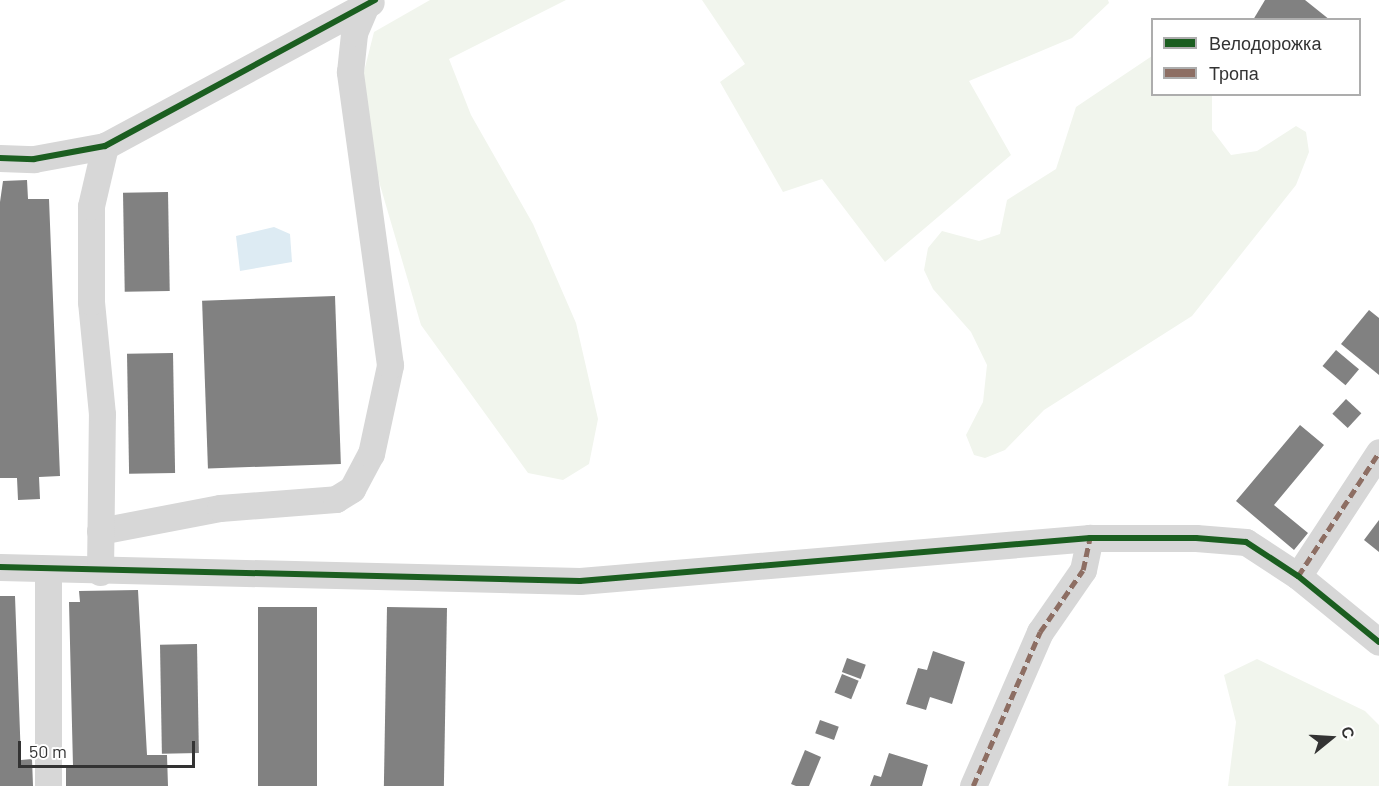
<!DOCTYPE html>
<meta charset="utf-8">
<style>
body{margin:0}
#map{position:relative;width:1379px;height:786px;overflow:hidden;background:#fff;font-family:Barlow,sans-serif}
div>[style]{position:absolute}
.green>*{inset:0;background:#f1f5ed}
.water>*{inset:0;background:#ddebf3}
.building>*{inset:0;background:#818181;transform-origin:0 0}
.minor>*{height:27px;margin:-13.5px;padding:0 13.5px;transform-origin:13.5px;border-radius:13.5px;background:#d7d7d7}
.quiet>*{height:4.5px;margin-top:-2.25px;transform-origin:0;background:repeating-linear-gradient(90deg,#8d6e63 0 9px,transparent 0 13.5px)}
.cycleway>*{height:6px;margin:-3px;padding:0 3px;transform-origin:3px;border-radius:3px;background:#1b5e20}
span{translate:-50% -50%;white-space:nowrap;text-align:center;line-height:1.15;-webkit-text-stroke:6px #fff;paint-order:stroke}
.legend{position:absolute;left:1151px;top:18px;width:210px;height:78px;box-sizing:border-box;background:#fff;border:2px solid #adadad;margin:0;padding:8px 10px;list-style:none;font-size:18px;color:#333}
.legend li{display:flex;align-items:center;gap:12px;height:30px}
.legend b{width:30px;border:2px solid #adadad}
.north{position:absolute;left:1301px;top:708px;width:60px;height:60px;-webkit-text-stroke:4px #fff;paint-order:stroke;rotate:72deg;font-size:16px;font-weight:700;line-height:24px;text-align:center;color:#333}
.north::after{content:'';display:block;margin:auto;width:21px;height:27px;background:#333;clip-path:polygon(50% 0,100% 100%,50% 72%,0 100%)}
.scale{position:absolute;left:18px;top:741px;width:177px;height:27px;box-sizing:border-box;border:3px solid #333;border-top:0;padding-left:8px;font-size:18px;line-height:21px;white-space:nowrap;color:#333;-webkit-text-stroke:4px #fff;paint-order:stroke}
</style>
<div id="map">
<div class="green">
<div style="clip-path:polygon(430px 0,566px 0,449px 59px,471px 115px,533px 224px,576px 323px,598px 419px,589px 464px,563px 480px,528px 473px,421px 325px,356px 103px,374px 32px)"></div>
<div style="clip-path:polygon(702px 0,1108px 0,1109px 3px,1072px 38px,969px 81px,1011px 155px,885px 262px,822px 179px,783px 192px,720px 82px,745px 64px)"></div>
<div style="clip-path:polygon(1152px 56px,1152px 94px,1212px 95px,1212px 130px,1231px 155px,1257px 151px,1296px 126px,1306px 132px,1309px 152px,1296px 185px,1192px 316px,1044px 410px,1005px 450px,985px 458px,974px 455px,966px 435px,983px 402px,987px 365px,971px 332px,933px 289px,924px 270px,928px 248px,942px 231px,979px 241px,1000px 234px,1007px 200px,1056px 169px,1076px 107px)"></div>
<div style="clip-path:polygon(1257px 659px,1365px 711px,1379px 725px,1379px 786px,1228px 786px,1236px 722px,1224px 675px)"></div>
</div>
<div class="water">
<div style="clip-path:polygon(274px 227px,290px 234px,292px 262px,240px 271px,236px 236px)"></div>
</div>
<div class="building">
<div style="clip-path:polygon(1265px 0,1305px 0,1330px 20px,1253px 20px)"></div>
<div style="clip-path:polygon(27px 180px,28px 199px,49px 199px,60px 476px,39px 477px,40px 499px,18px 500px,17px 478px,0 478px,0 202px,3px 181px)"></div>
<div style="left:168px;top:192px;width:99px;height:45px;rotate:89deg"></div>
<div style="left:335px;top:296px;width:168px;height:133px;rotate:88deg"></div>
<div style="clip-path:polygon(1369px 310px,1379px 318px,1379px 375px,1341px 344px)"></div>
<div style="left:1336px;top:350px;width:30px;height:21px;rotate:40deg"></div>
<div style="left:173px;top:353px;width:120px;height:46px;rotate:89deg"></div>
<div style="left:1346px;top:399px;width:21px;height:20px;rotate:43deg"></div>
<div style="clip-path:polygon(1300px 425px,1324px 445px,1274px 505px,1308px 533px,1294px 550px,1236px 501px)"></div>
<div style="clip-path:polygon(1379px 520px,1379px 552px,1364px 540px)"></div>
<div style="clip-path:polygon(138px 590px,147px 755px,167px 755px,168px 786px,66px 786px,66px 766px,73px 766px,69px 602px,80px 602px,79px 591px)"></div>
<div style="clip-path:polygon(0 596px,15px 596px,21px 760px,32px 759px,33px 786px,0 786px)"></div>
<div style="left:258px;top:607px;width:59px;height:179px"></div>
<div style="left:387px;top:607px;width:60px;height:179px;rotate:1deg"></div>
<div style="left:197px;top:644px;width:109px;height:37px;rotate:89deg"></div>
<div style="clip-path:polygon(933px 651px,965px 662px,952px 704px,930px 697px,926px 710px,906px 704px,918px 668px,927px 670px)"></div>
<div style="left:847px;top:658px;width:20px;height:15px;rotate:20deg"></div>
<div style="left:842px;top:674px;width:18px;height:20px;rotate:22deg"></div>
<div style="left:820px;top:720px;width:20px;height:14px;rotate:20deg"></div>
<div style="clip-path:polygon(805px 750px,821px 757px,809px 786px,796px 786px,791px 784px)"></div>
<div style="clip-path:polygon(889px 753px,928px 765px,922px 786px,870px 786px,874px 775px,881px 777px)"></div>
</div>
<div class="minor">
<div style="left:0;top:158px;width:34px;rotate:2deg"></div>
<div style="left:34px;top:159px;width:72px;rotate:-10.4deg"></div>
<div style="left:105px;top:146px;width:302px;rotate:-28.4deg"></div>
<div style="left:100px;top:531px;width:122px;rotate:-10.9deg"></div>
<div style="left:220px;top:508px;width:116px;rotate:-4.4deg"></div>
<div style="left:336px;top:499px;width:19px;rotate:-32deg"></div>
<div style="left:352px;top:489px;width:40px;rotate:-62deg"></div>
<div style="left:371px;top:454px;width:91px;rotate:-77.9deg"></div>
<div style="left:390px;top:365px;width:296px;rotate:-97.8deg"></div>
<div style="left:350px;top:72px;width:39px;rotate:-84deg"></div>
<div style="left:354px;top:33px;width:30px;rotate:-67deg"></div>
<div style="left:0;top:567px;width:580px;rotate:1.38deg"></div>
<div style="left:580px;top:581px;width:512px;rotate:-4.82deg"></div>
<div style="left:1090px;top:538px;width:106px"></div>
<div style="left:1196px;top:538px;width:50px;rotate:4.6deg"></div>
<div style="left:1246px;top:542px;width:62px;rotate:33.2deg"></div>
<div style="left:1298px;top:576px;width:104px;rotate:39.2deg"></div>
<div style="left:48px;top:571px;width:215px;rotate:90deg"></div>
<div style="left:100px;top:572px;width:158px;rotate:-89.3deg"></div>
<div style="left:102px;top:414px;width:113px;rotate:-95.6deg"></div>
<div style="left:91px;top:302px;width:96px;rotate:-90deg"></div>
<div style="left:91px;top:206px;width:62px;rotate:-76.9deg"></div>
<div style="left:1298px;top:576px;width:148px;rotate:-56.8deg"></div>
<div style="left:973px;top:786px;width:168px;rotate:-66.5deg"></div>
<div style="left:1040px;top:632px;width:75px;rotate:-55.3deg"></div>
<div style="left:1083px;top:570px;width:33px;rotate:-78deg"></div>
</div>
<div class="quiet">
<div style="left:1298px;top:576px;width:148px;rotate:-56.8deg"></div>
<div style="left:973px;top:786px;width:168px;rotate:-66.5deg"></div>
<div style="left:1040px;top:632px;width:75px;rotate:-55.3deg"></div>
<div style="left:1083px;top:570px;width:33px;rotate:-78deg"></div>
</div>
<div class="cycleway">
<div style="left:0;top:158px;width:34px;rotate:2deg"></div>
<div style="left:34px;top:159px;width:72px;rotate:-10.4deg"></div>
<div style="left:105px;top:146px;width:307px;rotate:-28.4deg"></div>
<div style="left:0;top:567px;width:580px;rotate:1.38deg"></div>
<div style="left:580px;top:581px;width:512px;rotate:-4.82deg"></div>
<div style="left:1090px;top:538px;width:106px"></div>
<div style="left:1196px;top:538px;width:50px;rotate:4.6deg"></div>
<div style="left:1246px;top:542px;width:62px;rotate:33.2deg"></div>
<div style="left:1298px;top:576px;width:104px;rotate:39.2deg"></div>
</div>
<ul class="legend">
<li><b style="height:8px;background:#1b5e20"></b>Велодорожка</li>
<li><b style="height:8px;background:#8d6e63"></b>Тропа</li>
</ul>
<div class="north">С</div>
<div class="scale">50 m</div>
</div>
